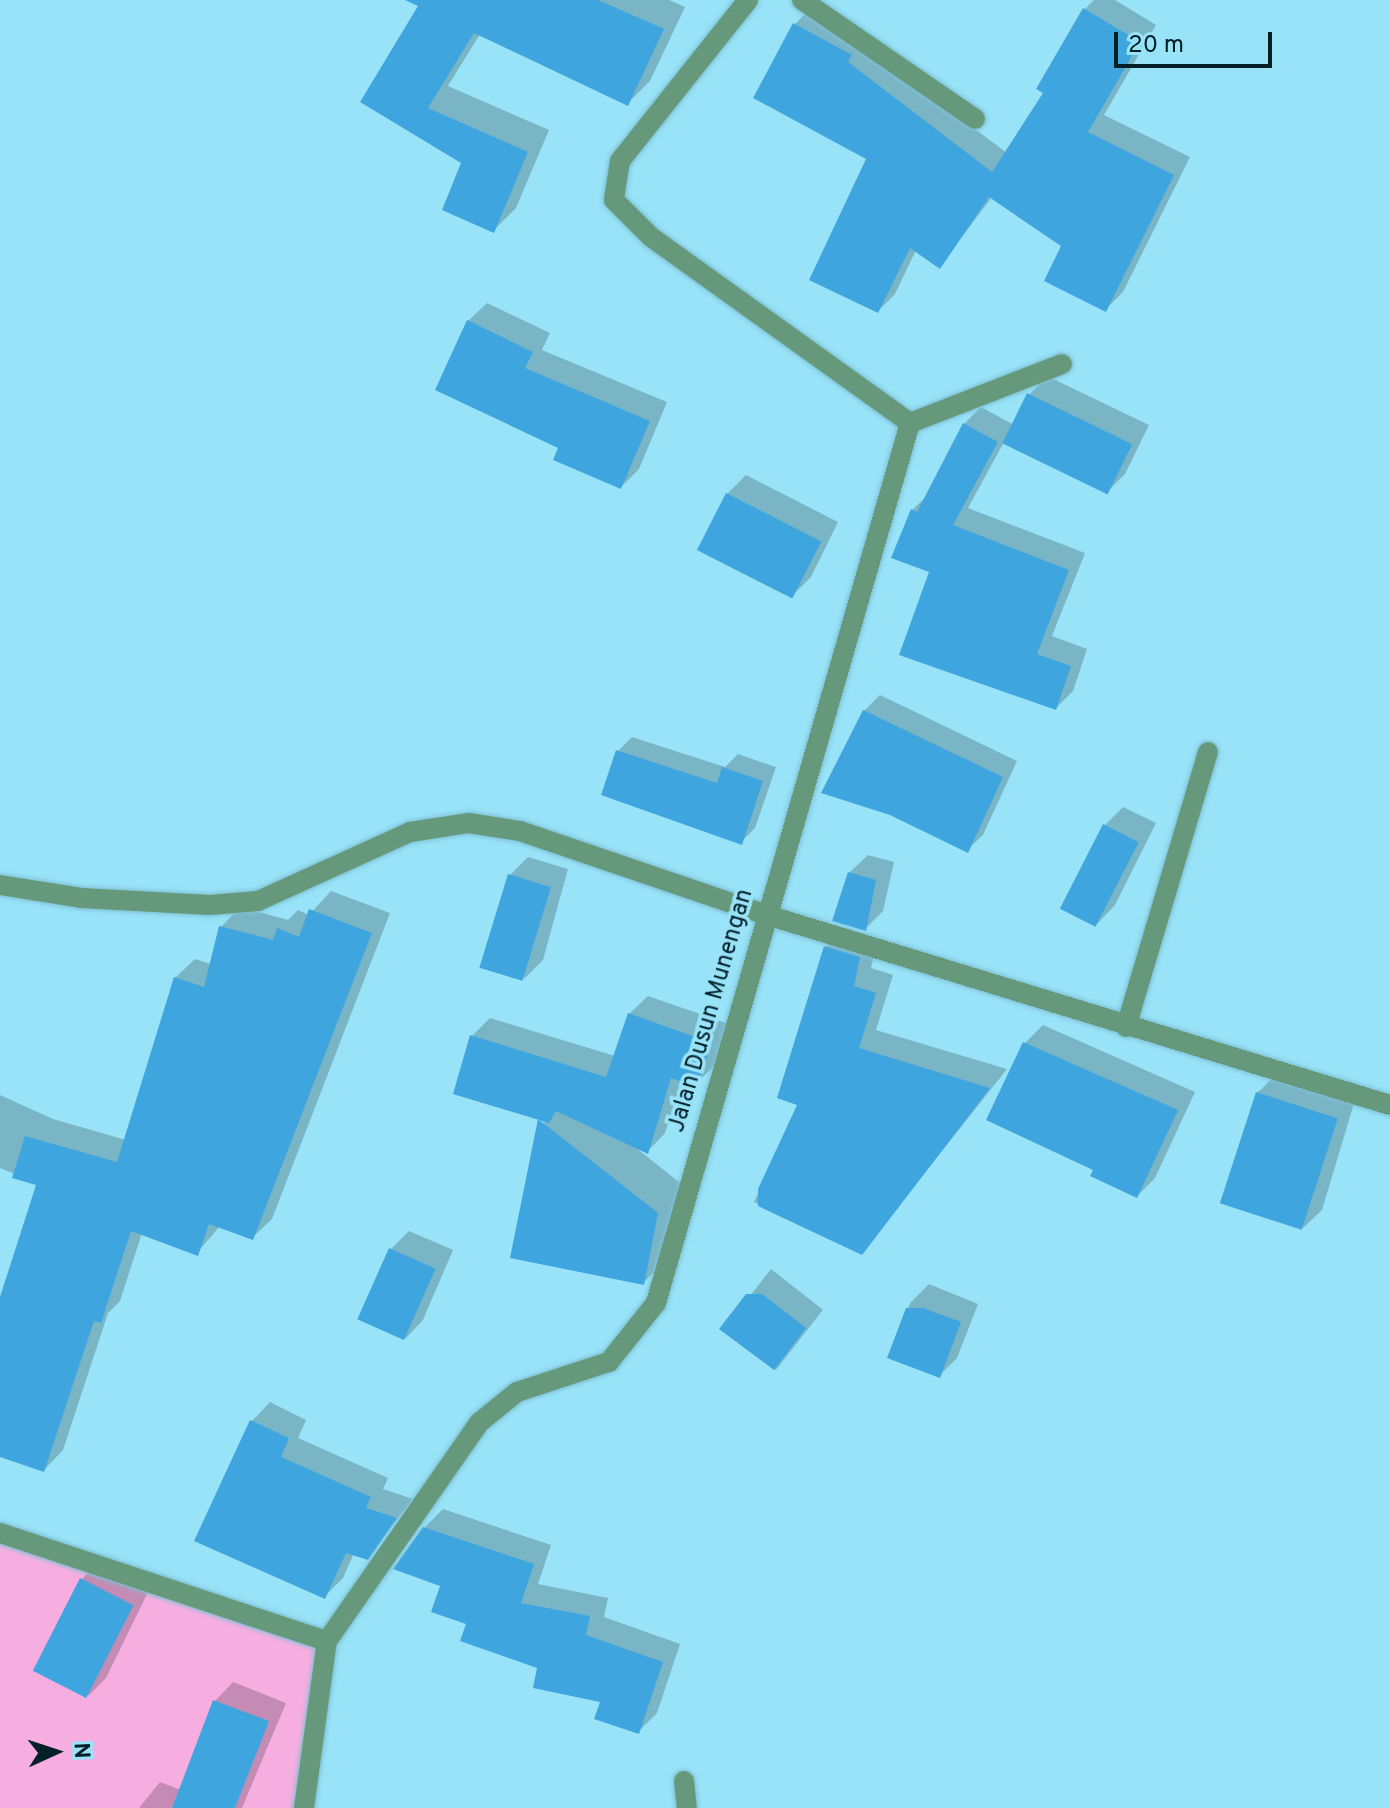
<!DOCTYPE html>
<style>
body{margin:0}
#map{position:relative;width:1390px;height:1808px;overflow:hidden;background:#99e3f8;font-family:Overpass,sans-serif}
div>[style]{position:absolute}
.green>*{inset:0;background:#f6aee1}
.shadow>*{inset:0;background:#0003;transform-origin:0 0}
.building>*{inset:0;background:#3ea5df;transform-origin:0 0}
.roads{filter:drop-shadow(0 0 2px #7ec0d3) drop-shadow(0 0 2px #7ec0d3)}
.minor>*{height:20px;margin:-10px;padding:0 10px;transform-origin:10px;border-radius:10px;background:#66997b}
span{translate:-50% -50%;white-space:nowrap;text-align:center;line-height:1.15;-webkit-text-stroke:7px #99e3f8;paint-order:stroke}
.street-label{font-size:24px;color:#012028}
.north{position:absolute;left:16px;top:1712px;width:80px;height:80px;-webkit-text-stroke:6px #99e3f8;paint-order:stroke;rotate:87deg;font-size:22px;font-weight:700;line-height:32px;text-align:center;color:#012028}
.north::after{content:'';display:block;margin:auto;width:28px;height:36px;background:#012028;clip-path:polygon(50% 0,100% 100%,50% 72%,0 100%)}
.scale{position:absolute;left:1114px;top:32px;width:158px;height:36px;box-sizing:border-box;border:4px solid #012028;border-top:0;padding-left:10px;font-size:24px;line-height:28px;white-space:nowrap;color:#012028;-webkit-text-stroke:6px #99e3f8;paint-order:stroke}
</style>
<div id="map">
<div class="green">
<div style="clip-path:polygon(0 1542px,327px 1641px,309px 1808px,0 1808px)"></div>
</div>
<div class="shadow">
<div style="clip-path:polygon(424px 0,669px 0,685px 7px,650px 81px,628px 103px,480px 34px,448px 86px,549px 130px,516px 208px,494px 230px,463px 162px,363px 101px)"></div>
<div style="clip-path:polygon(1094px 0,1115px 0,1156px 25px,1104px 115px,1190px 157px,1123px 292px,1105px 310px,1064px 246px,992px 197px,940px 266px,916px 250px,895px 294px,878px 311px,869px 158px,794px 25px,812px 7px,1007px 153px,1046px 93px,1085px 9px)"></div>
<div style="clip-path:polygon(487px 303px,550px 333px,542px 350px,667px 402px,639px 469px,621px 487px,561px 447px,468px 321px)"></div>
<div style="clip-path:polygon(1047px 376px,1149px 425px,1125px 474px,1107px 492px,1004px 442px,968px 508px,1085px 553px,1052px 636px,1087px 649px,1073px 691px,1056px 708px,931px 571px,912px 510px,929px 494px,964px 424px,981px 407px,1014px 425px,1029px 395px)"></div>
<div style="clip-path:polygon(746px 475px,838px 522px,811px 577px,793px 595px,727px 494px)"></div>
<div style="clip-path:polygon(880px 695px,1017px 761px,983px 835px,967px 850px,864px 711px)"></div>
<div style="clip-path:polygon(632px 737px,725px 767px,738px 754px,776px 767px,755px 828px,741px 842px,617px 752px)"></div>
<div style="clip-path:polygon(1123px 807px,1156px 823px,1115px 905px,1097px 924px,1105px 825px)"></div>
<div style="clip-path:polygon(868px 855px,894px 862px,883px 911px,865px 929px,849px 873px)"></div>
<div style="clip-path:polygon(528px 857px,568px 869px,543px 960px,524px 979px,510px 875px)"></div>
<div style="clip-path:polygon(331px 891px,390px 913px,272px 1219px,252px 1238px,220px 1226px,197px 1253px,142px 1233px,120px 1301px,108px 1313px,63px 1450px,44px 1470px,0 1455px,0 1303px,39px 1184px,0 1168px,0 1095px,53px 1119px,126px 1140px,175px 978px,195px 959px,211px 964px,221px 927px,240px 907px,288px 920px,298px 910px,309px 915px)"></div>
<div style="clip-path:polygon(845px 929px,878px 939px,871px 968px,893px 975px,876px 1030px,1007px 1069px,862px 1252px,754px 1202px,800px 1104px,826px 947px)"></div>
<div style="clip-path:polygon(648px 996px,729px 1024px,714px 1066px,695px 1085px,682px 1080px,665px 1133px,647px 1152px,636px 1148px,684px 1186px,670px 1256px,643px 1283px,541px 1118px,472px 1036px,490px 1018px,615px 1056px,629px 1014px)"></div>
<div style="clip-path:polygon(1043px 1025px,1195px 1092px,1155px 1178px,1137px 1196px,1095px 1170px,1025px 1043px)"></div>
<div style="clip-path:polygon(1276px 1075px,1355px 1100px,1322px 1210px,1303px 1228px,1257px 1093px)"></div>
<div style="clip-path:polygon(409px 1231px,453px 1250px,423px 1320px,405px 1339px,391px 1249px)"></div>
<div style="left:771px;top:1269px;width:66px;height:77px;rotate:38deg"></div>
<div style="clip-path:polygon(929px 1284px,978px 1304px,957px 1358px,939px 1376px,890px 1356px,910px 1303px)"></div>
<div style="clip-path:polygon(270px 1402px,306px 1420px,298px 1438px,388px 1478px,383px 1489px,413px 1499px,367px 1558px,354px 1553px,343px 1578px,324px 1597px,252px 1421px)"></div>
<div style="clip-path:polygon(443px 1509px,551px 1545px,538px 1584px,608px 1598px,604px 1617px,680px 1644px,657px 1713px,639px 1731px,602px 1700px,469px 1623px,442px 1585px,424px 1528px)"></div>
<div style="clip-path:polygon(100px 1561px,151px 1586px,106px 1678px,88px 1696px,82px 1579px)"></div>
<div style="clip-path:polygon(233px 1682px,286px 1703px,242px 1808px,139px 1808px,160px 1782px,181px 1790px,215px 1701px)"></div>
</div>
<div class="building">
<div style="clip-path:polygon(405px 0,598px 0,664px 29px,628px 106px,474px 33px,428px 108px,528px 152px,494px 233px,442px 210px,461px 163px,360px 102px,418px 6px)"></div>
<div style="clip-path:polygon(1083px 8px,1140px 42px,1088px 132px,1174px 175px,1106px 312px,1044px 281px,1061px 246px,989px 197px,940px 269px,910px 248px,878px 313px,809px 280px,866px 159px,753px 98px,793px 23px,852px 55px,848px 62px,992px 172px,1043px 93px,1036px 89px)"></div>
<div style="clip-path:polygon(467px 320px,533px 352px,525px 368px,650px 421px,621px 489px,553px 460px,558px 448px,435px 390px)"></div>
<div style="left:1027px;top:393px;width:117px;height:56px;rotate:26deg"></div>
<div style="clip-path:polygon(963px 423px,998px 442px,953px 525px,1069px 570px,1037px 654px,1071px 666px,1056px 710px,899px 655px,929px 572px,891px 558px,911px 509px,917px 512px)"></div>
<div style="left:726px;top:493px;width:107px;height:64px;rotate:27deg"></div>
<div style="clip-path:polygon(863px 710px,1003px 777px,968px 853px,890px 815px,821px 793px)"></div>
<div style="clip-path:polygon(616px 750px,717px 783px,722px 767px,763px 781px,742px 845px,601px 795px)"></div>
<div style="left:1103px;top:824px;width:40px;height:95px;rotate:27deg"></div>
<div style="clip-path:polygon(848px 872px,876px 880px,866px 931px,832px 921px)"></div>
<div style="left:508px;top:874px;width:45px;height:98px;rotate:17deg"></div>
<div style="clip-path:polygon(309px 909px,372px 933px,253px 1240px,209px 1224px,198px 1256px,131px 1231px,101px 1323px,94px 1321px,44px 1472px,0 1457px,0 1297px,36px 1185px,12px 1178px,25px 1136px,117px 1162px,174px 977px,204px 987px,219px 926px,273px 940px,277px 928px,299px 937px)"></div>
<div style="clip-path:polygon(824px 946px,860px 957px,854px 986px,876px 993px,859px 1048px,990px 1088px,862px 1255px,758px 1206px,758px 1189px,797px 1105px,777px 1098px)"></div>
<div style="clip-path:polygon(628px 1013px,712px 1043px,696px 1087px,671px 1078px,648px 1154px,556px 1111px,549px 1123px,453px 1094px,470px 1035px,606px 1077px)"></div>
<div style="clip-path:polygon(1023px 1042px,1178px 1110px,1137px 1198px,1090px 1176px,1093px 1170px,986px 1120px)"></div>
<div style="left:1256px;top:1092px;width:86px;height:117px;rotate:18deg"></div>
<div style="clip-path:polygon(538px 1119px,658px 1213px,644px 1285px,510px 1258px)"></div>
<div style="left:389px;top:1248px;width:51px;height:78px;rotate:24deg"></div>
<div style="clip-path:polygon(746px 1294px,762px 1294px,806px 1328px,774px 1370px,719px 1329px)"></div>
<div style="clip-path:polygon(906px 1308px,923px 1308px,961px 1322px,940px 1378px,887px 1358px)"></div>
<div style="clip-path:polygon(250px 1420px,289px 1438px,281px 1457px,371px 1497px,366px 1508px,397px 1518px,368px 1560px,346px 1553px,325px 1599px,194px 1541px)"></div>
<div style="clip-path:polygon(423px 1527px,534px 1564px,521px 1603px,590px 1616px,586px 1635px,663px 1662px,639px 1734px,594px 1719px,600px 1702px,533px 1688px,537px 1668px,460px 1641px,466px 1624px,431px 1612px,440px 1586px,393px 1569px)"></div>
<div style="left:80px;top:1578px;width:60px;height:104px;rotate:27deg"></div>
<div style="clip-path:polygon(213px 1700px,269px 1721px,235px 1808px,172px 1808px)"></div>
</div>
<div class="roads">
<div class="minor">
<div style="left:748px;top:0;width:206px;rotate:128.5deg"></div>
<div style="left:620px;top:161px;width:39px;rotate:99deg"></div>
<div style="left:614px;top:200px;width:52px;rotate:45deg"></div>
<div style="left:651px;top:237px;width:319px;rotate:35.7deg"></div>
<div style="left:802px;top:0;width:210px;rotate:34.5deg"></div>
<div style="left:0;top:885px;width:82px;rotate:9.1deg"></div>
<div style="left:81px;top:898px;width:129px;rotate:3.1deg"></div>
<div style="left:210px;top:905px;width:48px;rotate:-4.8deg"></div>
<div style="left:258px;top:901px;width:167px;rotate:-24.4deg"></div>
<div style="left:410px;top:832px;width:60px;rotate:-8.7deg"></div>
<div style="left:469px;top:823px;width:52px;rotate:8.9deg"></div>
<div style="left:520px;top:831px;width:261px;rotate:18.8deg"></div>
<div style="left:767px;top:915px;width:651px;rotate:16.96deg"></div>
<div style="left:1126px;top:1027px;width:287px;rotate:-73.4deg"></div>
<div style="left:0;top:1533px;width:344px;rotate:18.3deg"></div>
<div style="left:684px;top:1781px;width:27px;rotate:84deg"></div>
<div style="left:304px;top:1808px;width:169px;rotate:-82.2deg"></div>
<div style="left:327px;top:1641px;width:267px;rotate:-55.1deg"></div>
<div style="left:480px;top:1422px;width:48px;rotate:-39deg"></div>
<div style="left:517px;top:1392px;width:97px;rotate:-18.1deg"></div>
<div style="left:609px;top:1362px;width:75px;rotate:-51.5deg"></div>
<div style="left:656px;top:1303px;width:916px;rotate:-73.9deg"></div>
<div style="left:910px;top:423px;width:163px;rotate:-21.2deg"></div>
</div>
</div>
<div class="street-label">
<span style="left:712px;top:1011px;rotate:-74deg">Jalan Dusun Munengan</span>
</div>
<div class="north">N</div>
<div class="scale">20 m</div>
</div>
